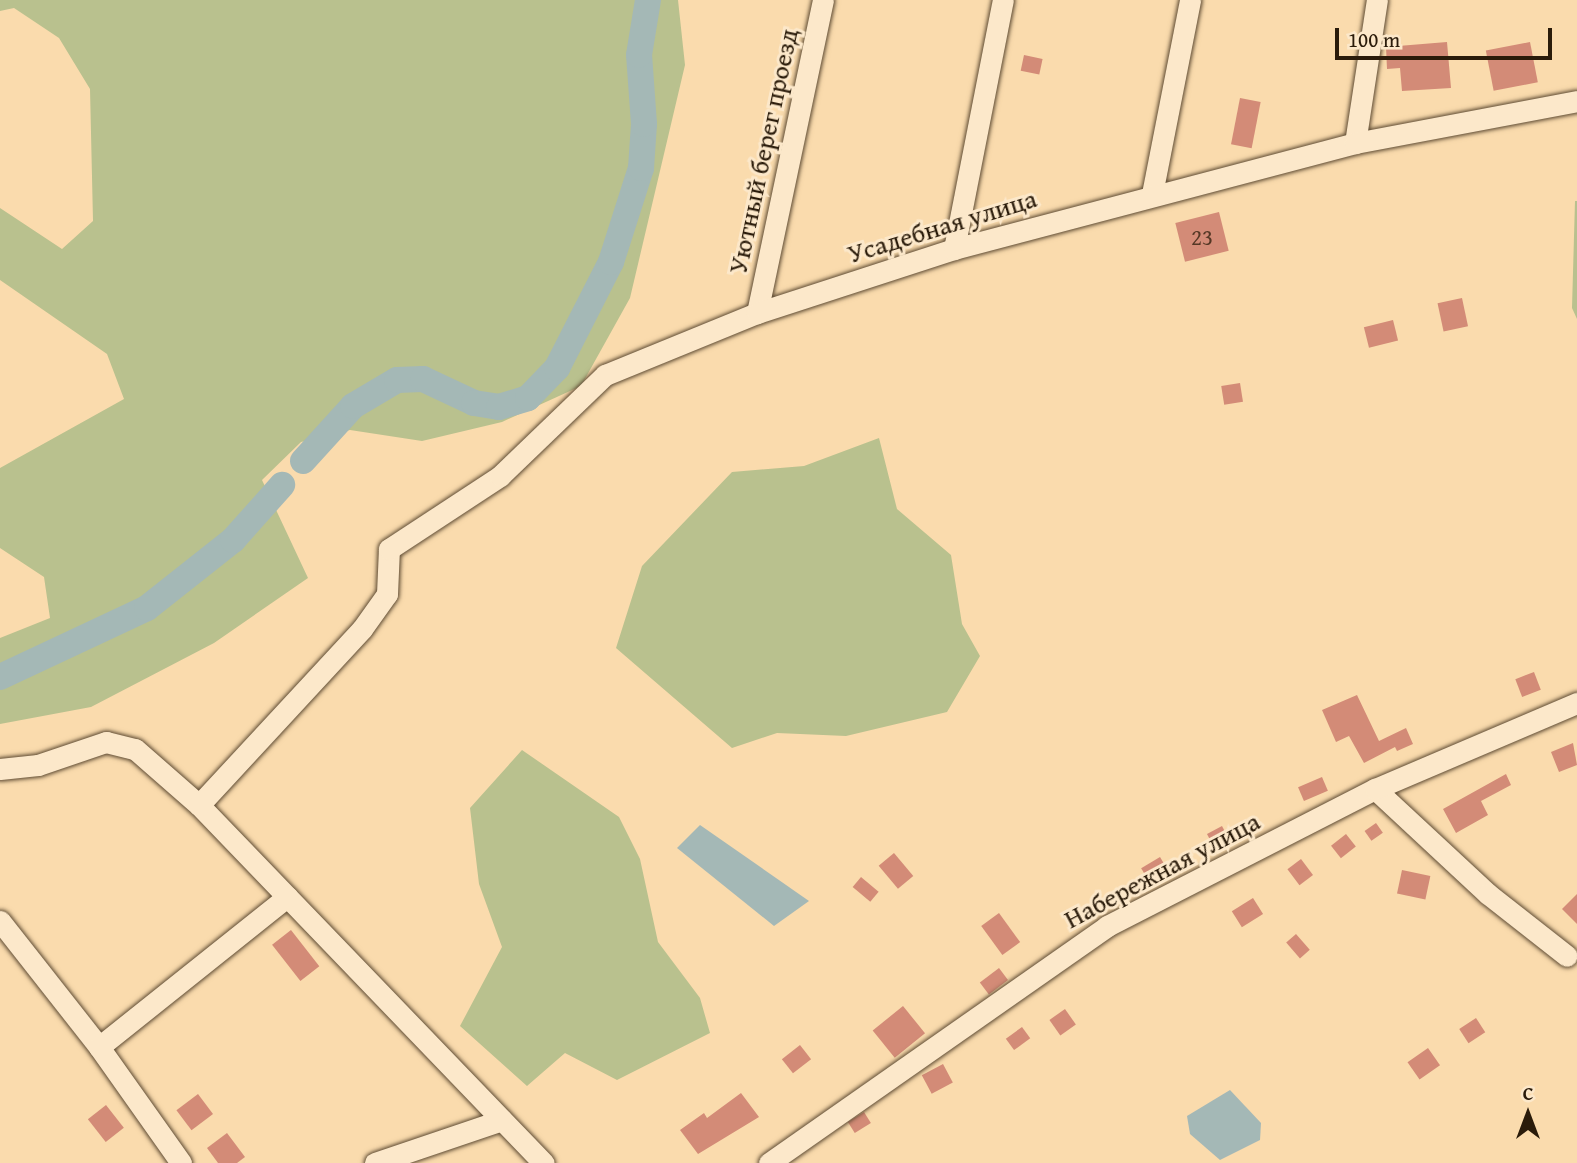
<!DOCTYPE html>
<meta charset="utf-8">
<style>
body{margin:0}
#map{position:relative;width:1577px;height:1163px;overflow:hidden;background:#fadbad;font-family:"Gentium Book Plus",serif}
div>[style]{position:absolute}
.green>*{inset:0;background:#b9c18e}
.water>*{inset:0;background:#a4b8b6}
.river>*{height:26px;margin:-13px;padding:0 13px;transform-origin:13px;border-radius:13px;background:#a4b8b6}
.building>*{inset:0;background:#d38b77;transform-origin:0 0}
.roads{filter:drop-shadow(0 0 2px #5e4b33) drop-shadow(0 0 2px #5e4b33)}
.minor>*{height:21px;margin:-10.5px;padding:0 10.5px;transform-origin:10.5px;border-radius:10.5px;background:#fce8ca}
span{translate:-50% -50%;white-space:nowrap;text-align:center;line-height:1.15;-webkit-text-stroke:6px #fce8ca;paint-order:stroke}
.number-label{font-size:23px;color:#543725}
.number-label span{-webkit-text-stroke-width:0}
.street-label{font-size:26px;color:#2a1b0a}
.north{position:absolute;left:1493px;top:1079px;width:70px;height:70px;-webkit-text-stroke:5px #fce8ca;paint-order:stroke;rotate:0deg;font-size:19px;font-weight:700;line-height:28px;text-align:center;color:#2a1b0a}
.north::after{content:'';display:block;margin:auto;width:24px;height:32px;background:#2a1b0a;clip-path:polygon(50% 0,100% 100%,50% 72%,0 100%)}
.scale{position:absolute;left:1335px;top:28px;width:217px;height:32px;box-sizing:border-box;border:4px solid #2a1b0a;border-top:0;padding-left:9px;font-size:21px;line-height:24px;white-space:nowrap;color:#2a1b0a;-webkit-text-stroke:5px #fce8ca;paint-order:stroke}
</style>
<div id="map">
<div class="green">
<div style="clip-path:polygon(0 0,678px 0,685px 65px,630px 298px,581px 386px,502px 422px,422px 441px,350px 430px,301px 442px,262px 480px,308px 578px,214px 643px,91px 707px,0 724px,0 638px,50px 618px,44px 577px,0 548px,0 468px,124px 399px,107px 354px,0 280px,0 208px,62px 249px,93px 221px,90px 89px,59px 38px,14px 8px,0 11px)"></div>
<div style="clip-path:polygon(1575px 201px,1577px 201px,1577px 319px,1572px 308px)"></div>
<div style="clip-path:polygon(879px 438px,897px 509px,951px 555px,962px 624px,980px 656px,947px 712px,846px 736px,777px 733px,732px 748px,616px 648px,642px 566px,732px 472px,804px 466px)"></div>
<div style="clip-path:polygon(522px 750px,619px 817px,640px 859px,658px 942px,700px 998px,710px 1033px,617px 1080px,565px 1053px,527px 1086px,460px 1026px,502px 947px,479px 884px,470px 808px)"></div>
</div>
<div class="water">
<div style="clip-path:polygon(700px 825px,809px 901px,774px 926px,677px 848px)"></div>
<div style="clip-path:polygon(1230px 1090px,1261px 1123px,1260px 1140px,1220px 1160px,1190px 1134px,1187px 1116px)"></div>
</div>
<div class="river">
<div style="left:303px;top:461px;width:74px;rotate:-47.7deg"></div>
<div style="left:353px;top:406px;width:51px;rotate:-30.6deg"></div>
<div style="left:397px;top:380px;width:26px;rotate:-2deg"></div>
<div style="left:423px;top:379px;width:56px;rotate:25.2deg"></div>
<div style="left:474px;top:403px;width:25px;rotate:9deg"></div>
<div style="left:499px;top:407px;width:30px;rotate:-17deg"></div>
<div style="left:528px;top:398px;width:42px;rotate:-46deg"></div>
<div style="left:557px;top:368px;width:119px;rotate:-63deg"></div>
<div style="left:611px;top:262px;width:99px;rotate:-72.3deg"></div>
<div style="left:641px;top:168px;width:44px;rotate:-86.1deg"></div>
<div style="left:644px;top:124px;width:69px;rotate:-94.1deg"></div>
<div style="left:639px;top:55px;width:56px;rotate:-80.7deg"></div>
<div style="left:0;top:677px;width:162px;rotate:-25.1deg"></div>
<div style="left:147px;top:608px;width:110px;rotate:-38.3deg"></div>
<div style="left:233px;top:540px;width:74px;rotate:-48.3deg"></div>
</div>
<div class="building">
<div style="clip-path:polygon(1447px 42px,1451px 88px,1402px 91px,1400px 68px,1387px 69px,1386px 47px)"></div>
<div style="left:1530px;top:42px;width:41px;height:45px;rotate:79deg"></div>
<div style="left:1024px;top:55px;width:19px;height:16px;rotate:12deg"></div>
<div style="left:1240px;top:98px;width:21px;height:47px;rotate:11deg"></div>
<div style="left:1219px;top:212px;width:40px;height:45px;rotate:76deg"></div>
<div style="left:1462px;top:298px;width:29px;height:25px;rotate:78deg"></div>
<div style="left:1393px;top:320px;width:21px;height:30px;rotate:76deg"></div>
<div style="left:1240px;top:383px;width:19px;height:19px;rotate:81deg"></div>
<div style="left:1534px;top:672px;width:19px;height:20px;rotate:69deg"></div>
<div style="clip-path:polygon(1357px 695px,1379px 741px,1406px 728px,1413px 744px,1397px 751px,1395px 747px,1364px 763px,1349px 736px,1336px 742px,1322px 710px)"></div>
<div style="clip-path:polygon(1573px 743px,1577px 765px,1559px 772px,1551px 752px)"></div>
<div style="clip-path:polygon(1506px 774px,1511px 785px,1481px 801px,1488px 815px,1456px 833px,1443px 809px)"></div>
<div style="left:1322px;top:777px;width:15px;height:26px;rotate:67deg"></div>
<div style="left:1376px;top:823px;width:12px;height:14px;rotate:55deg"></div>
<div style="left:1222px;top:826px;width:15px;height:17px;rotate:62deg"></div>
<div style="left:1346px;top:834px;width:16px;height:19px;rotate:52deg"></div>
<div style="left:894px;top:853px;width:30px;height:20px;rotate:50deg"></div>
<div style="left:1160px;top:857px;width:21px;height:22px;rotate:59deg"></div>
<div style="left:1301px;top:859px;width:20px;height:17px;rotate:53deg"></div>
<div style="left:1402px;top:870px;width:29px;height:24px;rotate:12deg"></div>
<div style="left:861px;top:877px;width:23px;height:13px;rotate:40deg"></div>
<div style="clip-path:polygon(1577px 894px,1577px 924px,1562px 909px)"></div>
<div style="left:1253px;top:898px;width:19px;height:25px;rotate:58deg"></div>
<div style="left:999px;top:913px;width:36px;height:22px;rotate:54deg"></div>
<div style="left:291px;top:930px;width:46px;height:24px;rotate:52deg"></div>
<div style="left:1296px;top:934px;width:21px;height:13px;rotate:49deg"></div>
<div style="left:999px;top:968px;width:15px;height:24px;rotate:53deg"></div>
<div style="left:903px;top:1006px;width:35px;height:39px;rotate:51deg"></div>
<div style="left:1065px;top:1009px;width:19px;height:19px;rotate:55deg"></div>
<div style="left:1476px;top:1018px;width:17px;height:20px;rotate:57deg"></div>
<div style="left:1022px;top:1027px;width:14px;height:20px;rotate:54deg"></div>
<div style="left:800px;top:1045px;width:18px;height:23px;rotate:52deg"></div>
<div style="left:1428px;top:1048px;width:21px;height:25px;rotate:55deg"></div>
<div style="left:943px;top:1064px;width:21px;height:24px;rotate:62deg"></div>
<div style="clip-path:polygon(741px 1093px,759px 1117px,698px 1154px,680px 1130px,704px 1113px,707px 1118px)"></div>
<div style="left:198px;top:1094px;width:25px;height:27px;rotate:53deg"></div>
<div style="left:106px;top:1105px;width:29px;height:23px;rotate:52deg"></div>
<div style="left:864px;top:1112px;width:13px;height:19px;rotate:58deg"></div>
<div style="clip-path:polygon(227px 1133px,245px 1157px,237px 1163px,218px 1163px,207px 1148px)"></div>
</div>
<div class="roads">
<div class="minor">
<div style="left:1355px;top:143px;width:145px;rotate:-81.3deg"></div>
<div style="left:1152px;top:194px;width:198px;rotate:-78.9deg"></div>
<div style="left:954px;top:249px;width:254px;rotate:-78.9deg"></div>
<div style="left:757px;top:313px;width:320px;rotate:-78.1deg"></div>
<div style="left:0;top:769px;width:38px;rotate:-6deg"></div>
<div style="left:38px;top:765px;width:72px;rotate:-18.7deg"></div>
<div style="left:106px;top:742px;width:30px;rotate:14deg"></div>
<div style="left:135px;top:749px;width:85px;rotate:41.2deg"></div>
<div style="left:199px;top:805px;width:497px;rotate:46.1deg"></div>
<div style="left:1375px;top:789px;width:154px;rotate:42.9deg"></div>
<div style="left:1488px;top:894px;width:100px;rotate:38.1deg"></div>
<div style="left:199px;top:805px;width:240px;rotate:-47.2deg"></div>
<div style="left:362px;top:629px;width:43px;rotate:-54.5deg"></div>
<div style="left:387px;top:594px;width:45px;rotate:-87.5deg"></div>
<div style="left:389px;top:549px;width:133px;rotate:-33.3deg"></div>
<div style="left:500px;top:476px;width:146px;rotate:-43.9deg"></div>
<div style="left:605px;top:375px;width:164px;rotate:-22.2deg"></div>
<div style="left:757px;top:313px;width:207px;rotate:-18deg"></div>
<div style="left:954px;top:249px;width:415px;rotate:-14.8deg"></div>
<div style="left:1355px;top:143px;width:226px;rotate:-10.7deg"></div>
<div style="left:0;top:921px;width:160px;rotate:51.8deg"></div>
<div style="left:99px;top:1047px;width:142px;rotate:54.7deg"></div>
<div style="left:99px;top:1047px;width:241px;rotate:-38.6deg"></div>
<div style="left:375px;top:1163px;width:134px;rotate:-18.7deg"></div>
<div style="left:769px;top:1163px;width:413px;rotate:-35deg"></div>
<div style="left:1107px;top:926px;width:301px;rotate:-27.1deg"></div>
<div style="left:1375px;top:789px;width:220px;rotate:-23.1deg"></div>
</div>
</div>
<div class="number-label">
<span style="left:1202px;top:237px">23</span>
</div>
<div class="street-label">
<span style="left:763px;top:151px;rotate:-78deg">Уютный берег проезд</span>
<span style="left:942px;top:226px;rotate:-17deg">Усадебная улица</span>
<span style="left:1162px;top:870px;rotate:-28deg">Набережная улица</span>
</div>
<div class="north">С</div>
<div class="scale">100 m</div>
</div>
